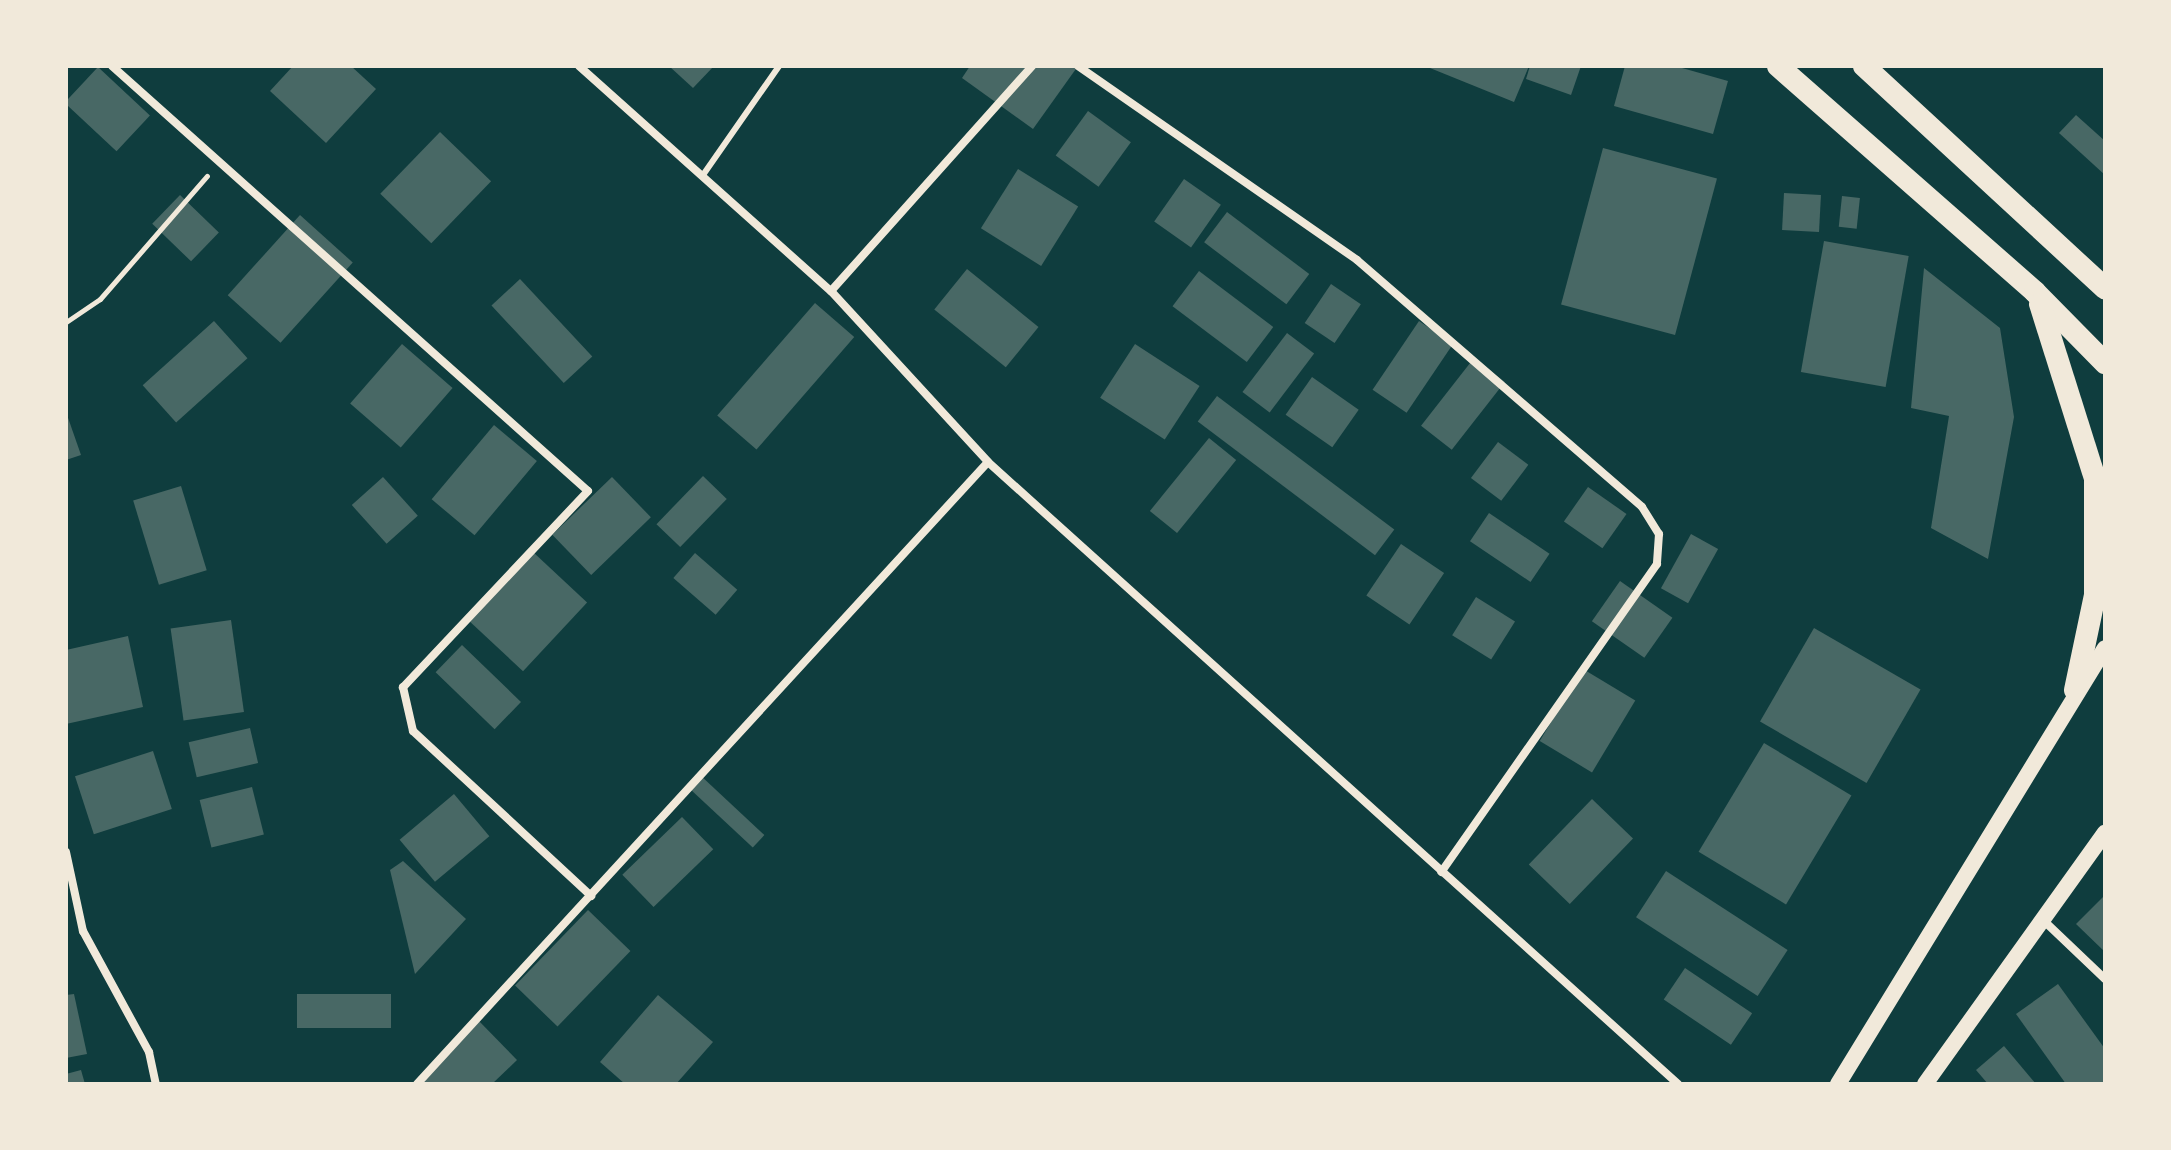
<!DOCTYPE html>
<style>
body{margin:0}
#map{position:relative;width:2171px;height:1150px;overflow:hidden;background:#0f3d3e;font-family:"PT Sans",sans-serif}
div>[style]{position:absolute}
.building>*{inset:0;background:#486865;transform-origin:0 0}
.path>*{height:5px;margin:-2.5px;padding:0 2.5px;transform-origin:2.5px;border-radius:2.5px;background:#f1e9da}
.service>*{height:6px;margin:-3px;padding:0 3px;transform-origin:3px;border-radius:3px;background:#f1e9da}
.minor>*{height:8px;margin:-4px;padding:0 4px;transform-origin:4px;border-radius:4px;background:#f1e9da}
.secondary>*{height:16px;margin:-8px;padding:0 8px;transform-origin:8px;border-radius:8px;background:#f1e9da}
.trunk>*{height:22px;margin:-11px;padding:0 11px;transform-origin:11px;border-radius:11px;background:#f1e9da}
span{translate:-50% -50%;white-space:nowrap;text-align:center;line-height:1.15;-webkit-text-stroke:6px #f1e9da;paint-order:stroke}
.frame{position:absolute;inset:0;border:68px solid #f1e9da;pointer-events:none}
</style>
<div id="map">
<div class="building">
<div style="clip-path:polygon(293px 66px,351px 66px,376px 89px,326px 143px,270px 91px)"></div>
<div style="clip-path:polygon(669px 66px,714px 66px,693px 88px)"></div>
<div style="clip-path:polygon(970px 66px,1078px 66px,1033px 129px,962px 78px)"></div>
<div style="clip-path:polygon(1425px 66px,1529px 66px,1514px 102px)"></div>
<div style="clip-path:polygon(1530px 66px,1581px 66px,1571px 95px,1526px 79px)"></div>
<div style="clip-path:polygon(1625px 66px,1675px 66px,1728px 81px,1713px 134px,1614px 106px)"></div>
<div style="left:98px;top:67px;width:71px;height:49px;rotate:43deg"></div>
<div style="left:1088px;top:111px;width:53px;height:55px;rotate:36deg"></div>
<div style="clip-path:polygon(2076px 115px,2105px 141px,2105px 175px,2059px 133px)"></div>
<div style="left:440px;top:132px;width:71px;height:86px;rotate:44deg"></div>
<div style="left:1603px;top:148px;width:118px;height:162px;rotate:15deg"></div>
<div style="left:1018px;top:169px;width:71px;height:70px;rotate:32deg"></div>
<div style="left:1184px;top:179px;width:45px;height:52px;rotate:35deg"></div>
<div style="left:1784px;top:193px;width:37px;height:37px;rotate:3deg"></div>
<div style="left:180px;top:195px;width:54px;height:40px;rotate:44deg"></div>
<div style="left:1842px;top:196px;width:18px;height:31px;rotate:6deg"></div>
<div style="left:1227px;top:212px;width:103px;height:38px;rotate:37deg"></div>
<div style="left:300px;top:215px;width:71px;height:108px;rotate:42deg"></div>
<div style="left:1824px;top:241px;width:86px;height:133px;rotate:10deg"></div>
<div style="clip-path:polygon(1924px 268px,2000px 328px,2014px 417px,1988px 559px,1931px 528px,1949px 416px,1911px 408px)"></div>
<div style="left:967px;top:269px;width:92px;height:52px;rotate:39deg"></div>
<div style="left:1199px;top:271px;width:93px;height:44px;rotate:37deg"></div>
<div style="left:520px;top:279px;width:106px;height:39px;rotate:47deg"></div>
<div style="left:1331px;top:284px;width:36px;height:47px;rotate:34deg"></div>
<div style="left:815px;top:303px;width:52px;height:149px;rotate:41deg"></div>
<div style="left:214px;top:321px;width:50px;height:96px;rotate:48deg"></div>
<div style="left:1419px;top:321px;width:41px;height:83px;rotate:34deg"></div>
<div style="left:1287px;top:333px;width:34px;height:74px;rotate:37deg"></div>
<div style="left:402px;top:344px;width:67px;height:79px;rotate:41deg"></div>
<div style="left:1135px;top:344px;width:77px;height:64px;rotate:33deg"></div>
<div style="left:1474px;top:358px;width:39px;height:86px;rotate:38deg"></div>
<div style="left:1312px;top:377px;width:57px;height:46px;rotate:35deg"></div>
<div style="left:1217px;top:396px;width:222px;height:32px;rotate:37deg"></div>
<div style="clip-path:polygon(66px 412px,81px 455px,66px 460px)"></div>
<div style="left:494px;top:425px;width:56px;height:97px;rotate:40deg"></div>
<div style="left:1209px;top:438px;width:35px;height:94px;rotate:39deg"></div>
<div style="left:1498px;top:442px;width:38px;height:45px;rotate:37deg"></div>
<div style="left:703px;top:476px;width:33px;height:67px;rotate:44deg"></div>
<div style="left:383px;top:477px;width:52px;height:42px;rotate:48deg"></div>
<div style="left:612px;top:477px;width:56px;height:83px;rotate:46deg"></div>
<div style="left:181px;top:486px;width:88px;height:50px;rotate:73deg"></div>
<div style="left:1588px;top:487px;width:47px;height:42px;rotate:35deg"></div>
<div style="left:1489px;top:513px;width:73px;height:34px;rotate:34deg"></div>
<div style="left:1691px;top:534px;width:31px;height:62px;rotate:29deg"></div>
<div style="left:1401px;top:544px;width:52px;height:62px;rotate:34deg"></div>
<div style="left:533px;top:552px;width:74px;height:94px;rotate:43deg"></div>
<div style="left:695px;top:553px;width:56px;height:33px;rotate:41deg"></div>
<div style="left:1620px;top:581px;width:64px;height:49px;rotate:35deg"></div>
<div style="left:1476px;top:597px;width:46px;height:45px;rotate:32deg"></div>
<div style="left:231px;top:620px;width:93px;height:61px;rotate:82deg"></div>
<div style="left:1814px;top:628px;width:123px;height:108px;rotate:30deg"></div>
<div style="clip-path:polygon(128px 636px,143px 707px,66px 724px,66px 650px)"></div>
<div style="left:462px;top:645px;width:82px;height:38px;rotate:44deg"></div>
<div style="left:1583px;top:669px;width:61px;height:84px;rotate:31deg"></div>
<div style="left:250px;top:728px;width:36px;height:63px;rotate:77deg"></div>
<div style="left:1764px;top:743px;width:102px;height:127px;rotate:31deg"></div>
<div style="left:153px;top:751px;width:61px;height:82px;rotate:72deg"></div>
<div style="left:700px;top:775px;width:88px;height:17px;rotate:43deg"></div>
<div style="left:252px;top:787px;width:49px;height:54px;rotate:76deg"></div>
<div style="left:454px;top:794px;width:55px;height:71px;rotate:50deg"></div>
<div style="left:1592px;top:799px;width:57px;height:91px;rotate:44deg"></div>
<div style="left:682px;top:817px;width:45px;height:83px;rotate:46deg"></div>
<div style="clip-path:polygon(403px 861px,466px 919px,415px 974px,390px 870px)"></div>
<div style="left:1666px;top:871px;width:145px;height:55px;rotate:33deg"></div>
<div style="clip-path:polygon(2105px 895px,2105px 952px,2076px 924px)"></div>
<div style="left:588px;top:910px;width:59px;height:105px;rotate:44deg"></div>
<div style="left:1685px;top:968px;width:81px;height:38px;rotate:34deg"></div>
<div style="clip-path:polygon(2058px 984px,2105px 1049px,2105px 1084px,2066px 1084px,2016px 1014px)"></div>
<div style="clip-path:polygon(74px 994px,87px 1054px,66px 1058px,66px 995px)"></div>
<div style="left:391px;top:994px;width:34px;height:94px;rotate:90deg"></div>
<div style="clip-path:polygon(658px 995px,713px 1042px,676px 1084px,625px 1084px,600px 1062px)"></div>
<div style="clip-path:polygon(478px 1020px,517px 1060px,492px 1084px,413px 1084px)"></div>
<div style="clip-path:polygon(2004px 1046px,2036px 1084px,1988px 1084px,1976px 1070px)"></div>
<div style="clip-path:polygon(81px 1070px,85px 1084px,66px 1084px,66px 1074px)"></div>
</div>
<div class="path">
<div style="left:66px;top:322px;width:41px;rotate:-34.1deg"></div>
<div style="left:100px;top:299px;width:163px;rotate:-49deg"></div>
</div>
<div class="service">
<div style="left:703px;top:175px;width:133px;rotate:-55.1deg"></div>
</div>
<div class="minor">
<div style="left:112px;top:66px;width:638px;rotate:41.76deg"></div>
<div style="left:588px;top:491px;width:270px;rotate:133.3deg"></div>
<div style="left:403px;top:687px;width:45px;rotate:77.2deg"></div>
<div style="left:413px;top:731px;width:243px;rotate:42.8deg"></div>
<div style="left:579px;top:66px;width:338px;rotate:41.8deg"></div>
<div style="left:831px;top:291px;width:232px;rotate:47.4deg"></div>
<div style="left:988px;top:462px;width:929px;rotate:42.03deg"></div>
<div style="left:1078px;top:66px;width:340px;rotate:34.8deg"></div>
<div style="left:1357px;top:260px;width:377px;rotate:40.9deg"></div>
<div style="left:1642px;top:507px;width:32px;rotate:58deg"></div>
<div style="left:1659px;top:534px;width:30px;rotate:94deg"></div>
<div style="left:1657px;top:564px;width:376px;rotate:125deg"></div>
<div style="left:831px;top:291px;width:302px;rotate:-48.2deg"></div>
<div style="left:66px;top:852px;width:81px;rotate:77.9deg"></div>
<div style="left:83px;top:931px;width:138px;rotate:61.4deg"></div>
<div style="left:149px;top:1052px;width:33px;rotate:78deg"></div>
<div style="left:2042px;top:919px;width:87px;rotate:43.6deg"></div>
<div style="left:417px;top:1084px;width:844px;rotate:-47.45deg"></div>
</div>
<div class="secondary">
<div style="left:1838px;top:1084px;width:511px;rotate:-58.52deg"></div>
<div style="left:1925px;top:1084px;width:309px;rotate:-54.4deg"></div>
</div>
<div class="trunk">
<div style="left:1778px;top:66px;width:342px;rotate:41.3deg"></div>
<div style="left:2035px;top:292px;width:100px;rotate:45.4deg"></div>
<div style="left:1864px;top:66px;width:328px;rotate:42.7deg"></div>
<div style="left:2040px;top:304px;width:182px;rotate:72.5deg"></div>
<div style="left:2095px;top:478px;width:117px;rotate:90deg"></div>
<div style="left:2095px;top:595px;width:97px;rotate:101.9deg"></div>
</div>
<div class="frame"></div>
</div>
